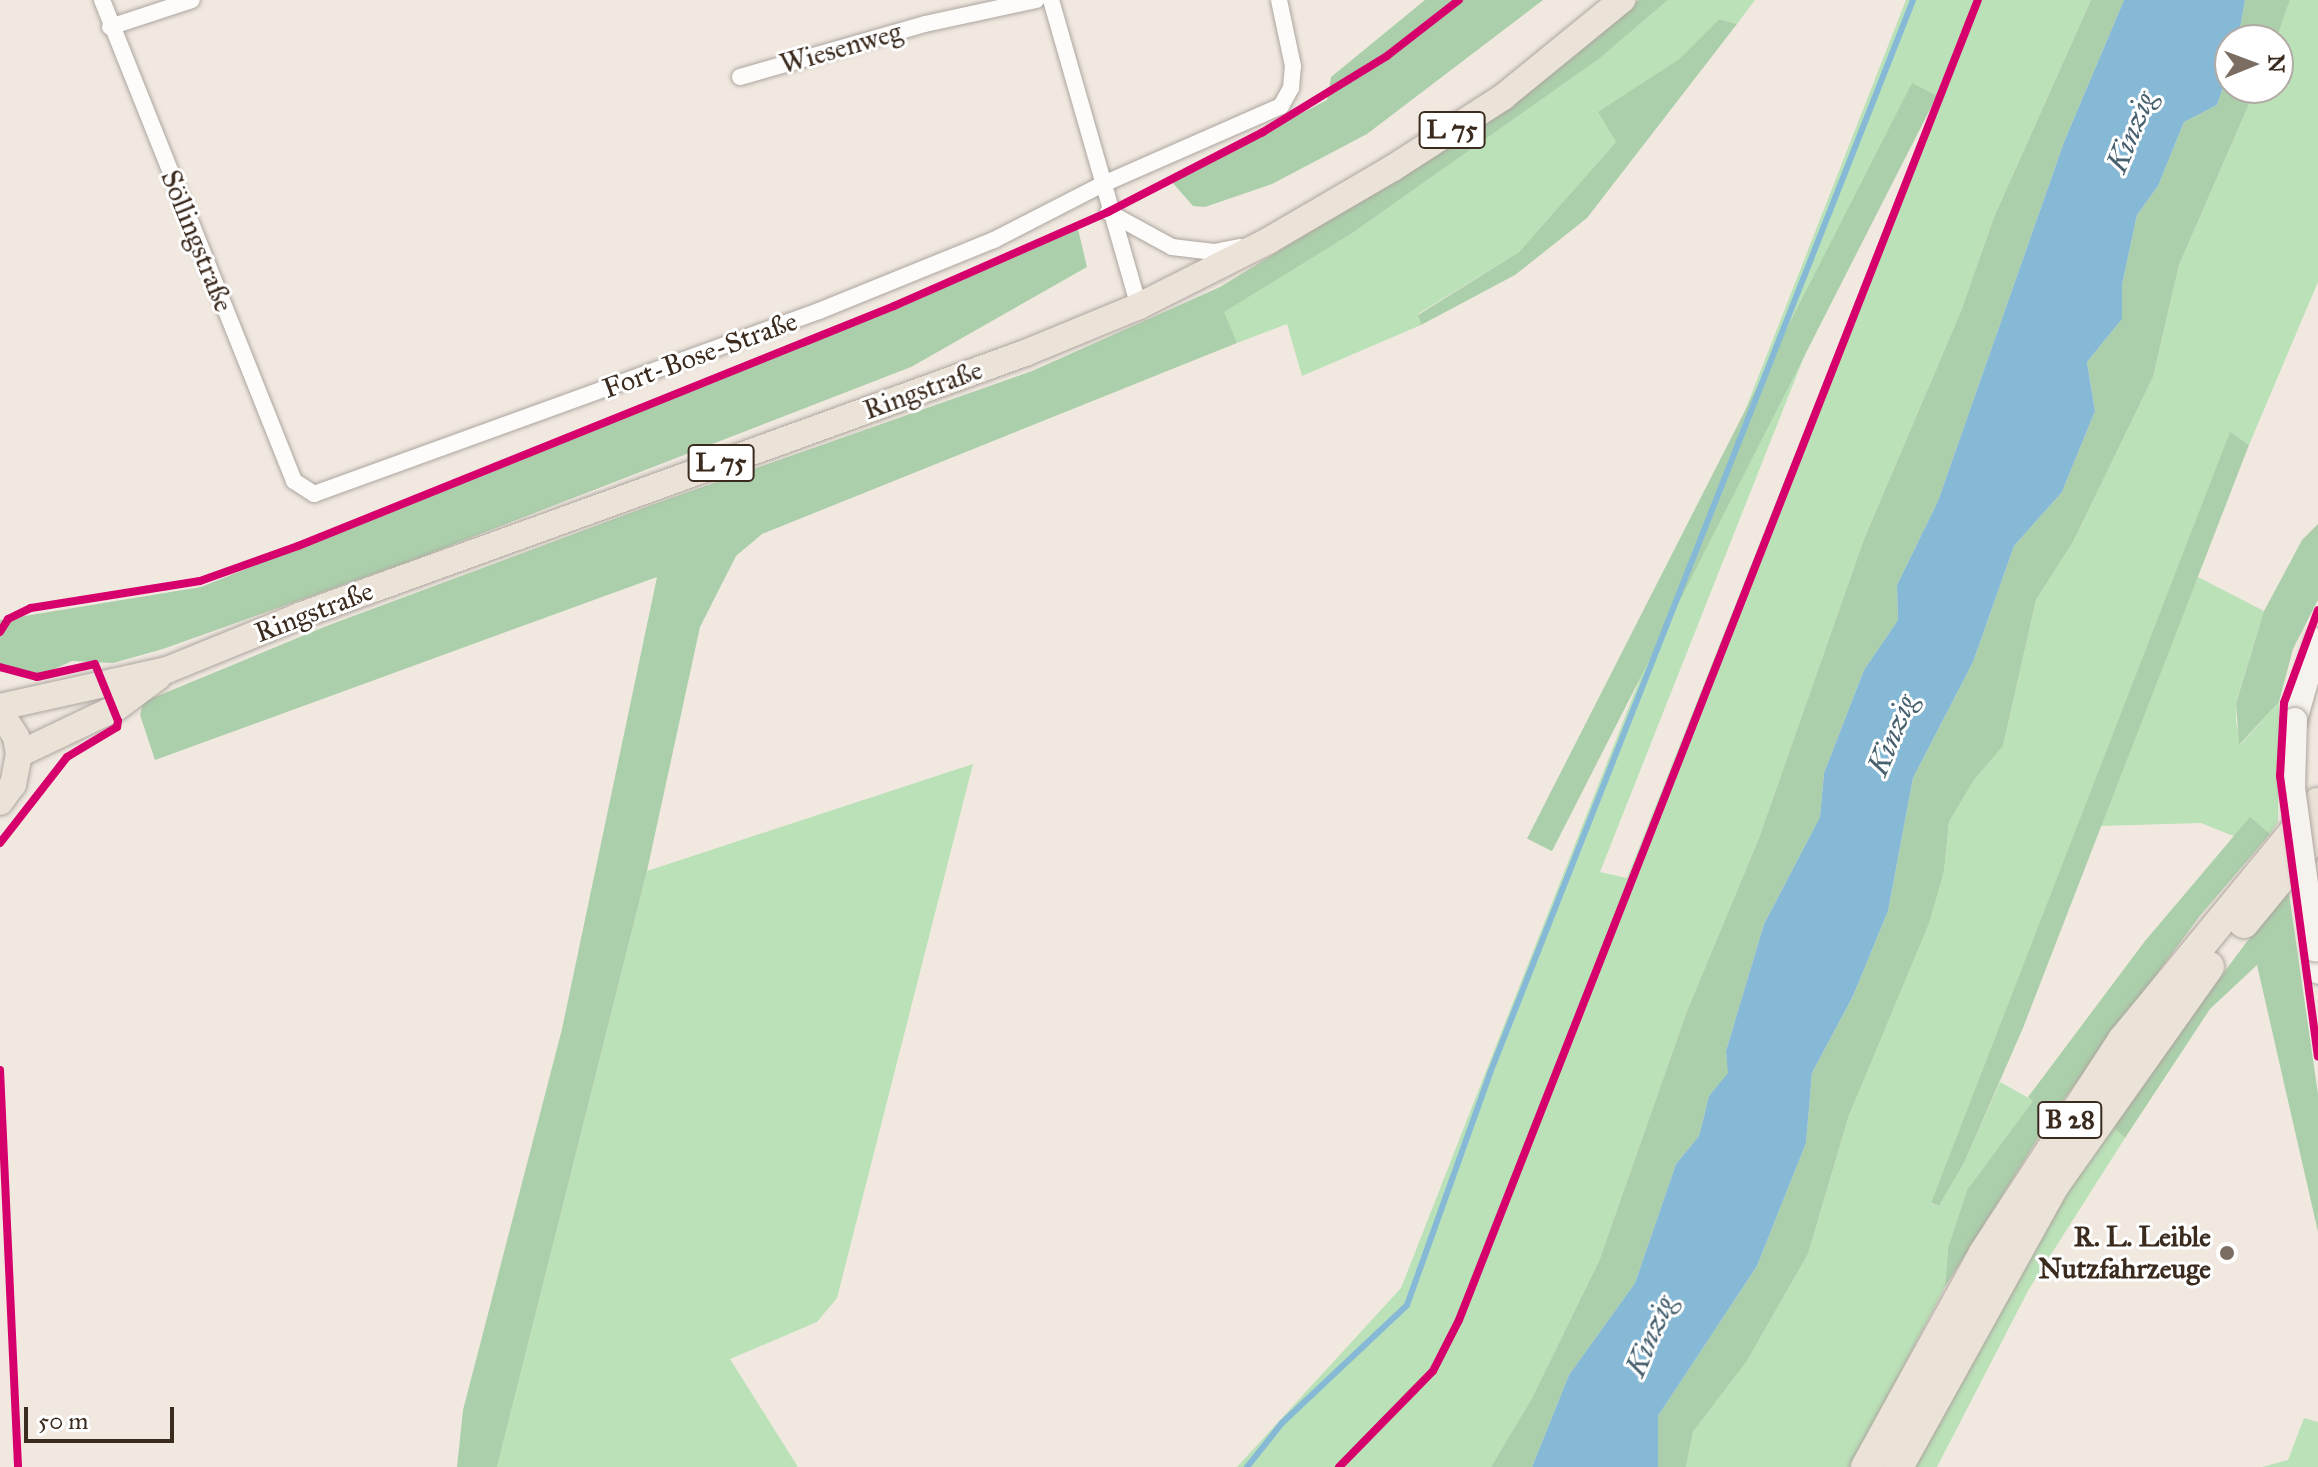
<!DOCTYPE html>
<meta charset="utf-8">
<style>
body{margin:0}
#map{position:relative;width:2318px;height:1467px;overflow:hidden;background:#f1e9e0;font-family:"IM FELL Great Primer",serif}
div>[style]{position:absolute}
.green>*{inset:0;background:#bbe1b8}
.forest>*{inset:0;background:#accfab;transform-origin:0 0}
.water>*{inset:0;background:#86b9d6}
.stream>*{height:6px;margin:-3px;padding:0 3px;transform-origin:3px;border-radius:3px;background:#86b9d6}
.roads{filter:drop-shadow(0 0 2px #aca59f) drop-shadow(0 0 2px #aca59f)}
.street>*{height:16px;margin:-8px;padding:0 8px;transform-origin:8px;border-radius:8px;background:#fdfcfa}
.secondary>*{height:24px;margin:-12px;padding:0 12px;transform-origin:12px;border-radius:12px;background:#f6f2ed}
.primary>*{height:26px;margin:-13px;padding:0 13px;transform-origin:13px;border-radius:13px;background:#ece3d8}
.highway>*{height:30px;margin:-15px;padding:0 15px;transform-origin:15px;border-radius:15px;background:#ece3d8}
.bridges{filter:drop-shadow(0 0 2px #aca59f) drop-shadow(0 0 2px #aca59f)}
.secondary-bridge>*{height:24px;margin:-12px;padding:0 12px;transform-origin:12px;border-radius:12px;background:#f6f2ed}
.cycleway>*{height:8px;margin:-4px;padding:0 4px;transform-origin:4px;border-radius:4px;background:#d6006c}
.dots>*{width:22px;height:22px;translate:-50% -50%;box-sizing:border-box;border:4px solid #fff;border-radius:50%}
span{translate:-50% -50%;white-space:nowrap;text-align:center;line-height:1.15;-webkit-text-stroke:6px #fff;paint-order:stroke}
.shield-label span{padding:2px 6px;background:#fff;border:2px solid;border-radius:6px;-webkit-text-stroke-width:0}
.shield-label{font-size:26px;color:#3b2a1e;font-weight:700}
.street-label{font-size:28px;color:#3b2a1e}
.poi-label{font-size:28px;color:#3b2a1e;font-weight:700}
.right{translate:-100% -50%;text-align:right}
.water-label{font-size:30px;color:#48616f;font-style:italic}
.north{position:absolute;left:2214px;top:24px;width:80px;height:80px;box-sizing:border-box;background:#fff;border:2px solid #b1aaa5;border-radius:50%;rotate:89deg;font-size:22px;font-weight:700;line-height:32px;text-align:center;color:#3b2a1e}
.north::after{content:'';display:block;margin:auto;width:28px;height:36px;background:#7b6d62;clip-path:polygon(50% 0,100% 100%,50% 72%,0 100%)}
.scale{position:absolute;left:24px;top:1407px;width:150px;height:36px;box-sizing:border-box;border:4px solid #3b2a1e;border-top:0;padding-left:10px;font-size:24px;line-height:28px;white-space:nowrap;color:#3b2a1e;-webkit-text-stroke:6px #fff;paint-order:stroke}
</style>
<div id="map">
<div class="green">
<div style="clip-path:polygon(1668px 0,1755px 0,1737px 24px,1719px 19px,1679px 59px,1599px 112px,1617px 141px,1519px 252px,1418px 314px,1421px 325px,1302px 376px,1287px 324px,1237px 343px,1223px 312px,1351px 234px,1599px 59px)"></div>
<div style="clip-path:polygon(evenodd,1906px 0,2091px 0,1994px 217px,1961px 311px,1864px 539px,1759px 838px,1687px 1011px,1599px 1261px,1532px 1398px,1491px 1467px,1237px 1467px,1401px 1288px,1906px 0,1912px 84px,1937px 96px,1627px 878px,1600px 872px,1912px 84px)"></div>
<div style="clip-path:polygon(2290px 0,2318px 0,2318px 282px,2249px 445px,2230px 433px,1931px 1204px,1939px 1206px,1964px 1163px,2000px 1082px,2034px 1101px,1967px 1190px,1948px 1248px,1945px 1287px,1851px 1467px,1686px 1467px,1693px 1432px,1747px 1361px,1808px 1254px,1849px 1115px,1944px 871px,1949px 822px,1974px 780px,2003px 746px,2036px 600px,2073px 542px,2153px 377px,2179px 265px,2256px 88px,2278px 88px,2276px 40px)"></div>
<div style="clip-path:polygon(2194px 575px,2264px 611px,2236px 702px,2236px 720px,2240px 745px,2279px 702px,2278px 822px,2270px 834px,2250px 818px,2236px 837px,2201px 823px,2100px 826px)"></div>
<div style="clip-path:polygon(973px 764px,837px 1298px,817px 1322px,730px 1359px,798px 1467px,497px 1467px,647px 871px)"></div>
<div style="clip-path:polygon(2110px 1124px,2125px 1138px,2029px 1289px,1937px 1467px,1909px 1467px,1999px 1297px)"></div>
<div style="clip-path:polygon(2304px 1418px,2318px 1422px,2318px 1467px,2262px 1467px,2288px 1460px)"></div>
</div>
<div class="forest">
<div style="clip-path:polygon(1425px 0,1543px 0,1367px 134px,1272px 184px,1205px 207px,1193px 206px,1171px 181px,1327px 100px,1331px 77px)"></div>
<div style="clip-path:polygon(1639px 0,1668px 0,1599px 59px,1351px 234px,1224px 312px,1237px 343px,762px 534px,736px 556px,700px 627px,647px 871px,497px 1467px,457px 1467px,463px 1410px,562px 1029px,657px 577px,155px 760px,140px 715px,143px 702px,324px 627px,654px 504px,1032px 371px,1220px 287px,1460px 140px)"></div>
<div style="clip-path:polygon(2091px 0,2124px 0,2064px 142px,1938px 501px,1897px 585px,1898px 620px,1864px 670px,1824px 773px,1820px 817px,1764px 924px,1726px 1051px,1729px 1073px,1709px 1096px,1699px 1136px,1676px 1164px,1635px 1283px,1569px 1375px,1532px 1467px,1491px 1467px,1532px 1398px,1599px 1261px,1687px 1011px,1759px 838px,1864px 539px,1961px 311px,1994px 217px)"></div>
<div style="clip-path:polygon(2245px 0,2290px 0,2276px 40px,2238px 40px)"></div>
<div style="clip-path:polygon(1719px 19px,1737px 24px,1587px 218px,1515px 275px,1421px 325px,1418px 315px,1519px 252px,1616px 142px,1598px 112px,1679px 59px)"></div>
<div style="clip-path:polygon(2230px 68px,2230px 88px,2256px 88px,2179px 265px,2153px 377px,2073px 542px,2036px 600px,2003px 746px,1974px 780px,1949px 822px,1944px 871px,1929px 923px,1849px 1115px,1808px 1254px,1747px 1361px,1693px 1432px,1686px 1467px,1658px 1467px,1658px 1416px,1757px 1266px,1806px 1143px,1812px 1073px,1853px 996px,1888px 911px,1913px 778px,1973px 662px,2014px 546px,2062px 492px,2095px 411px,2087px 362px,2122px 319px,2122px 285px,2137px 215px,2158px 186px,2184px 122px,2217px 105px)"></div>
<div style="left:1912px;top:83px;width:28px;height:848px;rotate:27deg"></div>
<div style="clip-path:polygon(1078px 229px,1087px 267px,911px 367px,421px 557px,163px 649px,113px 663px,72px 661px,37px 677px,0 667px,0 620px,201px 587px,894px 310px)"></div>
<div style="clip-path:polygon(2230px 432px,2249px 445px,2023px 1028px,1964px 1163px,1939px 1206px,1931px 1203px)"></div>
<div style="clip-path:polygon(2318px 524px,2318px 600px,2293px 649px,2279px 702px,2239px 745px,2236px 703px,2264px 611px,2302px 540px)"></div>
<div style="clip-path:polygon(2250px 817px,2270px 834px,2199px 917px,2053px 1114px,1945px 1287px,1948px 1248px,1967px 1190px,2033px 1101px,2028px 1097px,2145px 941px)"></div>
<div style="clip-path:polygon(2288px 887px,2318px 1094px,2318px 1232px,2257px 965px,2210px 1009px,2125px 1138px,2110px 1124px)"></div>
</div>
<div class="water">
<div style="clip-path:polygon(2124px 0,2245px 0,2238px 40px,2230px 40px,2230px 68px,2217px 105px,2184px 122px,2158px 186px,2137px 215px,2122px 285px,2122px 319px,2087px 362px,2095px 411px,2062px 492px,2014px 546px,1973px 662px,1913px 778px,1888px 911px,1853px 996px,1812px 1073px,1806px 1143px,1757px 1266px,1658px 1416px,1658px 1467px,1532px 1467px,1569px 1375px,1635px 1283px,1676px 1164px,1699px 1136px,1709px 1096px,1728px 1073px,1726px 1051px,1764px 924px,1820px 817px,1824px 773px,1864px 670px,1898px 620px,1897px 585px,1938px 501px,2064px 142px)"></div>
</div>
<div class="stream">
<div style="left:1247px;top:1467px;width:56px;rotate:-51.5deg"></div>
<div style="left:1282px;top:1423px;width:172px;rotate:-43.3deg"></div>
<div style="left:1407px;top:1305px;width:246px;rotate:-70.3deg"></div>
<div style="left:1490px;top:1073px;width:1153px;rotate:-68.48deg"></div>
</div>
<div class="roads">
<div class="street">
<div style="left:102px;top:0;width:518px;rotate:68.24deg"></div>
<div style="left:294px;top:481px;width:24px;rotate:33deg"></div>
<div style="left:314px;top:494px;width:537px;rotate:-19.92deg"></div>
<div style="left:819px;top:311px;width:189px;rotate:-22.1deg"></div>
<div style="left:994px;top:240px;width:120px;rotate:-27.2deg"></div>
<div style="left:1101px;top:185px;width:197px;rotate:-23.7deg"></div>
<div style="left:1281px;top:106px;width:21px;rotate:-61deg"></div>
<div style="left:1291px;top:88px;width:22px;rotate:-85deg"></div>
<div style="left:1293px;top:66px;width:67px;rotate:-102deg"></div>
<div style="left:1051px;top:0;width:318px;rotate:74deg"></div>
<div style="left:110px;top:27px;width:86px;rotate:-18.2deg"></div>
<div style="left:740px;top:77px;width:192px;rotate:-16deg"></div>
<div style="left:925px;top:24px;width:114px;rotate:-12.2deg"></div>
<div style="left:1108px;top:212px;width:73px;rotate:28.7deg"></div>
<div style="left:1172px;top:247px;width:42px;rotate:6.8deg"></div>
<div style="left:1214px;top:252px;width:26px;rotate:-11deg"></div>
</div>
<div class="secondary">
<div style="left:2295px;top:720px;width:83px;rotate:-74deg"></div>
<div style="left:2315px;top:950px;width:22px;rotate:82deg"></div>
</div>
<div class="primary">
<div style="left:0;top:707px;width:171px;rotate:-12.5deg"></div>
<div style="left:167px;top:670px;width:143px;rotate:-22.2deg"></div>
<div style="left:299px;top:616px;width:772px;rotate:-19.91deg"></div>
<div style="left:1025px;top:353px;width:123px;rotate:-22.4deg"></div>
<div style="left:1139px;top:306px;width:144px;rotate:-26.7deg"></div>
<div style="left:1268px;top:241px;width:145px;rotate:-30.3deg"></div>
<div style="left:1393px;top:168px;width:131px;rotate:-32.8deg"></div>
<div style="left:1503px;top:97px;width:154px;rotate:-39.2deg"></div>
<div style="left:0;top:712px;width:30px;rotate:57deg"></div>
<div style="left:16px;top:737px;width:17px;rotate:80deg"></div>
<div style="left:19px;top:754px;width:31px;rotate:101deg"></div>
<div style="left:13px;top:784px;width:22px;rotate:126deg"></div>
<div style="left:19px;top:754px;width:107px;rotate:-25.4deg"></div>
<div style="left:116px;top:708px;width:52px;rotate:-36.4deg"></div>
</div>
<div class="highway">
<div style="left:2244px;top:923px;width:117px;rotate:-50.6deg"></div>
<div style="left:1866px;top:1467px;width:244px;rotate:-61.1deg"></div>
<div style="left:1984px;top:1253px;width:254px;rotate:-56.9deg"></div>
<div style="left:2123px;top:1040px;width:307px;rotate:-50.6deg"></div>
<div style="left:1898px;top:1467px;width:320px;rotate:-61deg"></div>
<div style="left:2053px;top:1187px;width:270px;rotate:-54.7deg"></div>
</div>
</div>
<div class="bridges">
<div class="secondary-bridge">
<div style="left:2295px;top:720px;width:68px;rotate:91.7deg"></div>
<div style="left:2293px;top:788px;width:163px;rotate:82.3deg"></div>
</div>
</div>
<div class="cycleway">
<div style="left:2318px;top:610px;width:99px;rotate:110.1deg"></div>
<div style="left:2284px;top:703px;width:73px;rotate:93.1deg"></div>
<div style="left:2280px;top:776px;width:283px;rotate:82.3deg"></div>
<div style="left:0;top:632px;width:15px;rotate:-58deg"></div>
<div style="left:8px;top:619px;width:25px;rotate:-26deg"></div>
<div style="left:31px;top:608px;width:171px;rotate:-9.1deg"></div>
<div style="left:200px;top:581px;width:104px;rotate:-19.7deg"></div>
<div style="left:298px;top:546px;width:643px;rotate:-21.93deg"></div>
<div style="left:894px;top:306px;width:234px;rotate:-23.7deg"></div>
<div style="left:1108px;top:212px;width:174px;rotate:-27.3deg"></div>
<div style="left:1263px;top:132px;width:145px;rotate:-31.5deg"></div>
<div style="left:1387px;top:56px;width:91px;rotate:-37.9deg"></div>
<div style="left:0;top:667px;width:38px;rotate:15deg"></div>
<div style="left:37px;top:677px;width:59px;rotate:-12.6deg"></div>
<div style="left:95px;top:664px;width:61px;rotate:68deg"></div>
<div style="left:118px;top:721px;width:6px;rotate:99deg"></div>
<div style="left:117px;top:727px;width:58px;rotate:149deg"></div>
<div style="left:67px;top:757px;width:109px;rotate:127.9deg"></div>
<div style="left:0;top:1070px;width:397px;rotate:87.4deg"></div>
<div style="left:1339px;top:1467px;width:134px;rotate:-45.6deg"></div>
<div style="left:1433px;top:1371px;width:57px;rotate:-63deg"></div>
<div style="left:1459px;top:1320px;width:1418px;rotate:-68.54deg"></div>
</div>
<div class="dots">
<div style="left:2227px;top:1253px;background:#7b6d62"></div>
</div>
<div class="shield-label">
<span style="left:1452px;top:130px">L 75</span>
<span style="left:721px;top:463px">L 75</span>
<span style="left:2070px;top:1120px">B 28</span>
</div>
<div class="street-label">
<span style="left:841px;top:48px;rotate:-16deg">Wiesenweg</span>
<span style="left:197px;top:241px;rotate:68deg">Söllingstraße</span>
<span style="left:700px;top:355px;rotate:-20deg">Fort-Bose-Straße</span>
<span style="left:923px;top:390px;rotate:-20deg">Ringstraße</span>
<span style="left:314px;top:612px;rotate:-21deg">Ringstraße</span>
</div>
<div class="poi-label">
<span class="right" style="left:2211px;top:1253px">R. L. Leible<br>Nutzfahrzeuge</span>
</div>
<div class="water-label">
<span style="left:2131px;top:132px;rotate:-68deg">Kinzig</span>
<span style="left:1892px;top:735px;rotate:-68deg">Kinzig</span>
<span style="left:1650px;top:1336px;rotate:-67deg">Kinzig</span>
</div>
<div class="north">N</div>
<div class="scale">50 m</div>
</div>
